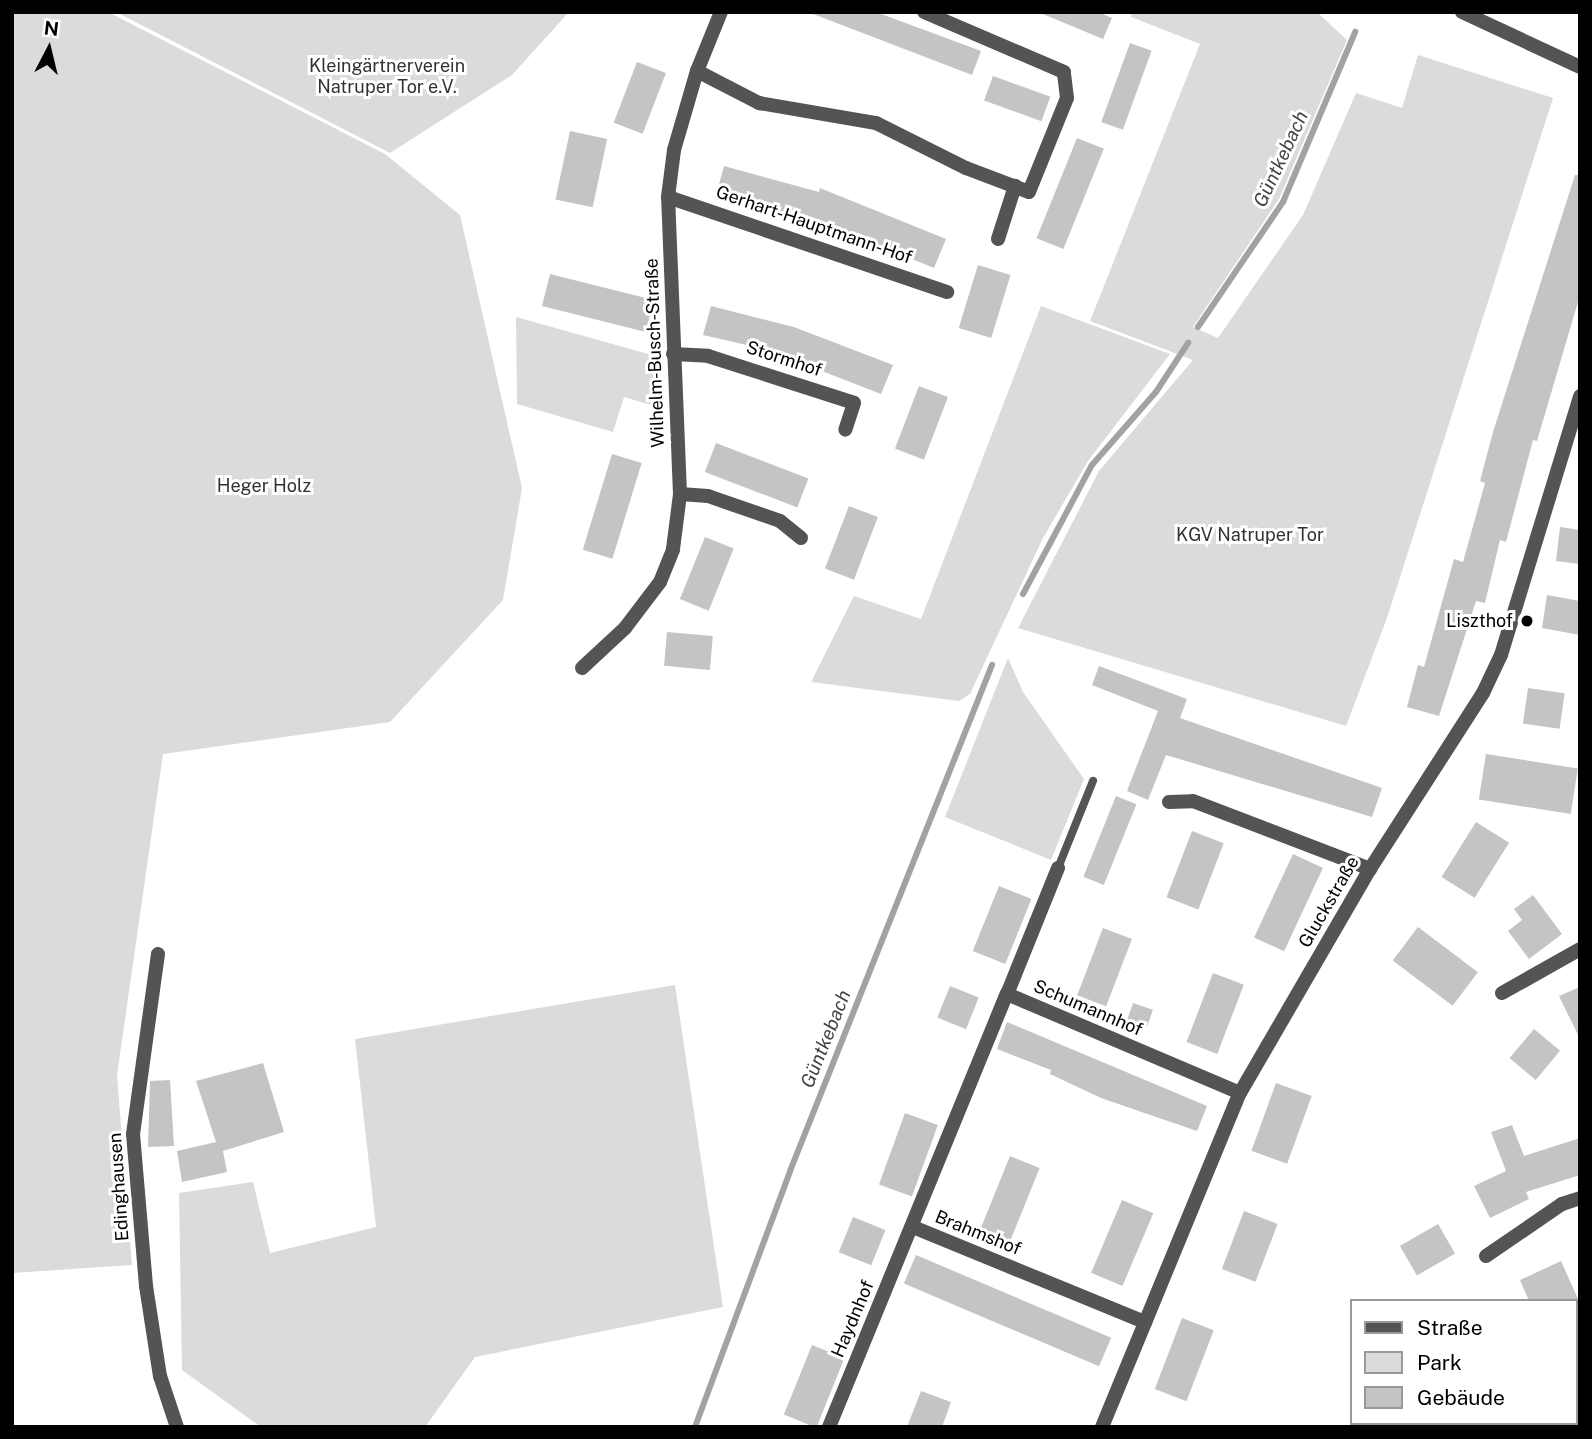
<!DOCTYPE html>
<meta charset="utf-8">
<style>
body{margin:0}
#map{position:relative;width:1592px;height:1439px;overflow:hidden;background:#fff;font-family:"Public Sans",sans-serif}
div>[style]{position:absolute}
.green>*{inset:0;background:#dbdbdb}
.stream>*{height:6px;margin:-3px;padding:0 3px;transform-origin:3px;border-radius:3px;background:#a2a2a2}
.building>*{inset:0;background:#c4c4c4;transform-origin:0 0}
.service>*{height:8px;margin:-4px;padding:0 4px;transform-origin:4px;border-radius:4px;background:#545454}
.minor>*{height:14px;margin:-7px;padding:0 7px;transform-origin:7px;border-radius:7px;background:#545454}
.dots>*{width:19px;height:19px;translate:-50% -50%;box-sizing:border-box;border:4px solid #fff;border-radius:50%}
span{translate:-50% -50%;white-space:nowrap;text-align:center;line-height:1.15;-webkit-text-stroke:6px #fff;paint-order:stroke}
.park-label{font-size:18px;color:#323232}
.street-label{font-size:18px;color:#000}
.poi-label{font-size:18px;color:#000}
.right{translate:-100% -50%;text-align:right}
.water-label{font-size:19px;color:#434343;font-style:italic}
.frame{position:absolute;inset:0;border:14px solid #000;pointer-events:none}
.legend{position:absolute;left:1350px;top:1299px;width:228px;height:126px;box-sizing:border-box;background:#fff;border:2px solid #999;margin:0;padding:9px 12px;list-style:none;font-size:21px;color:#000}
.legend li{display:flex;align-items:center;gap:14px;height:35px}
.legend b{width:35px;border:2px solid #999}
.north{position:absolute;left:14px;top:14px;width:70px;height:70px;-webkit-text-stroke:5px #fff;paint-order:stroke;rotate:7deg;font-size:19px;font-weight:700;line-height:28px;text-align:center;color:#000}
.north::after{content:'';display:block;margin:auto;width:24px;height:32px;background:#000;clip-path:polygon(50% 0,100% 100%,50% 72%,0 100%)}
</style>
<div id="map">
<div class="green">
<div style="clip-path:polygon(12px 12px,108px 12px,385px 154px,460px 215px,522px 488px,503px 600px,390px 722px,163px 754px,117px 1075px,132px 1265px,12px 1273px)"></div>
<div style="clip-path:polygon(116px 12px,569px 12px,512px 75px,390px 153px)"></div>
<div style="clip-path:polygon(1132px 12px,1317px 12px,1347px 40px,1279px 199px,1193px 327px,1218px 338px,1303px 215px,1356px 93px,1402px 108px,1418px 55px,1553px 98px,1387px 618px,1346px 726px,1018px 628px,1099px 471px,1193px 360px,1090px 321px,1200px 44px,1131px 17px)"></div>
<div style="clip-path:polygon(1041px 306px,1170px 354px,1088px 461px,1043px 538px,970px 694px,959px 701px,811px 682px,854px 596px,921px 619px)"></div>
<div style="clip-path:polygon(516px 317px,659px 357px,661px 408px,624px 397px,613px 432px,517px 404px)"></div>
<div style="clip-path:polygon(1008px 658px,1023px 692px,1084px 779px,1051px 860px,945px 817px)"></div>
<div style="clip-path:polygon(675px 985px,723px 1307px,475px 1357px,425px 1427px,261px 1427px,182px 1370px,179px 1193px,253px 1182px,270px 1253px,376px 1227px,355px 1039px)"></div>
</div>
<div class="stream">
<div style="left:1198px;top:327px;width:151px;rotate:-55.8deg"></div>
<div style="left:1283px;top:202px;width:185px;rotate:-67deg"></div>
<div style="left:1023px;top:594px;width:146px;rotate:-61.9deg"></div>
<div style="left:1092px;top:465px;width:97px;rotate:-48.8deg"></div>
<div style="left:1156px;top:392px;width:59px;rotate:-56.9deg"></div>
<div style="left:695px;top:1427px;width:273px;rotate:-69.6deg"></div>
<div style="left:790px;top:1171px;width:545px;rotate:-68.24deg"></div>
</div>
<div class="building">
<div style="clip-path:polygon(808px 12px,876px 12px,981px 51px,972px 75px)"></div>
<div style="clip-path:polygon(1038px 12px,1098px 12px,1112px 18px,1103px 39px)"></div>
<div style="left:1130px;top:43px;width:23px;height:84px;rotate:20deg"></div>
<div style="left:637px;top:62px;width:31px;height:65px;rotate:21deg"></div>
<div style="left:993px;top:76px;width:61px;height:26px;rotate:20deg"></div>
<div style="left:570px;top:131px;width:38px;height:70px;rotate:12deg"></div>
<div style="left:1077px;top:138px;width:29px;height:108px;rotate:22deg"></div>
<div style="clip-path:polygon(724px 166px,819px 192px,820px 188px,946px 239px,934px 268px,785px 207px,782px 217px,715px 199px)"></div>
<div style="clip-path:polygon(1575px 175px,1580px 175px,1580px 295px,1537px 441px,1533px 440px,1506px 542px,1500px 540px,1485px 603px,1476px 601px,1439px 716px,1407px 707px,1418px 665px,1424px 667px,1454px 559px,1463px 562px,1485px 483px,1480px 481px,1493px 432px)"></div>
<div style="left:978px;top:265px;width:34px;height:66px;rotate:17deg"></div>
<div style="left:550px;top:274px;width:107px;height:33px;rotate:14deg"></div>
<div style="clip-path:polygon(711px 306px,794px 327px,893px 365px,881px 394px,768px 350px,703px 335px)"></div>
<div style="left:919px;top:386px;width:31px;height:67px;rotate:21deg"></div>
<div style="left:716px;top:443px;width:99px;height:31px;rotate:21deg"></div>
<div style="left:612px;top:454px;width:31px;height:100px;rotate:17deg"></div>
<div style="left:849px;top:506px;width:31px;height:67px;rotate:21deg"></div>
<div style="clip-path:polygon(1560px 527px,1580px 530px,1580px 564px,1556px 561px)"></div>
<div style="left:705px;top:537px;width:31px;height:67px;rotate:22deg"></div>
<div style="clip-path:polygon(1547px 595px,1580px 601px,1580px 635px,1542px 628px)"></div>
<div style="left:667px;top:632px;width:46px;height:34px;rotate:5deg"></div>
<div style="clip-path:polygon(1099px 666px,1187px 699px,1180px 718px,1382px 788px,1372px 817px,1166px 755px,1148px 800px,1127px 791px,1158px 711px,1092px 685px)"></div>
<div style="left:1528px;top:688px;width:37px;height:36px;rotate:8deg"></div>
<div style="left:1486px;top:754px;width:93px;height:46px;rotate:9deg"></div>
<div style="left:1116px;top:796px;width:22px;height:87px;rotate:22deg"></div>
<div style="left:1476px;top:822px;width:39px;height:65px;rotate:32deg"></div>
<div style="left:1192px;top:831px;width:34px;height:71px;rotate:21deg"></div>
<div style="left:1293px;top:854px;width:33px;height:92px;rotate:25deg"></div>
<div style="left:999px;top:886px;width:35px;height:70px;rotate:22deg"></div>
<div style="clip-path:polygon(1533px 895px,1562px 934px,1529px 959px,1508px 931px,1522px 920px,1514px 909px)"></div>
<div style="left:1418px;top:927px;width:75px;height:42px;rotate:37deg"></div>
<div style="left:1103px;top:928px;width:31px;height:72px;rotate:21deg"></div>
<div style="left:1213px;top:973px;width:33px;height:74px;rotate:21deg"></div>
<div style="left:950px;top:986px;width:31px;height:34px;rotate:22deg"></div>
<div style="clip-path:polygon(1580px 987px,1580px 1039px,1559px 996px)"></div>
<div style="left:1133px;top:1003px;width:21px;height:17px;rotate:19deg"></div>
<div style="clip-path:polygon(1007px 1022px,1207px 1106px,1197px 1131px,1101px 1098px,1050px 1074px,1051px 1070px,997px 1049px)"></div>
<div style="left:1534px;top:1029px;width:34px;height:38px;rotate:40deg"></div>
<div style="clip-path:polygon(263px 1063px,284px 1132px,223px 1151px,227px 1172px,182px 1182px,177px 1151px,216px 1142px,196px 1081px)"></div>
<div style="clip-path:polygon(170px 1080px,174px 1146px,148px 1147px,150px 1081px)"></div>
<div style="left:1276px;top:1083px;width:38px;height:72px;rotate:20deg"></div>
<div style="left:905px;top:1113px;width:35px;height:76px;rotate:20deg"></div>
<div style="clip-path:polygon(1512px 1125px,1524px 1156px,1580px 1138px,1580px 1175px,1526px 1192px,1529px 1199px,1490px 1218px,1474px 1186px,1506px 1171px,1491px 1132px)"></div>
<div style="left:1010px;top:1156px;width:32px;height:78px;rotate:22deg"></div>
<div style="left:1122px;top:1200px;width:34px;height:79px;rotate:23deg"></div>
<div style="left:1244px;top:1211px;width:36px;height:62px;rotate:21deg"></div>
<div style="left:853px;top:1217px;width:35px;height:38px;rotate:22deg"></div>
<div style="left:1438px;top:1224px;width:34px;height:44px;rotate:60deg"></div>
<div style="left:916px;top:1255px;width:212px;height:31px;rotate:23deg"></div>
<div style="clip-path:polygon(1561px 1261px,1579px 1301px,1529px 1301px,1520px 1280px)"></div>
<div style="left:1182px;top:1318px;width:34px;height:76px;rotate:21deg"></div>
<div style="left:812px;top:1345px;width:35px;height:75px;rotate:22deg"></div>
<div style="clip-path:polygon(921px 1391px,951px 1402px,942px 1427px,907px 1427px)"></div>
</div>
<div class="service">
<div style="left:1058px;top:868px;width:94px;rotate:-68.1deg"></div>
</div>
<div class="minor">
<div style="left:1462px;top:12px;width:130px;rotate:25deg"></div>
<div style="left:697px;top:71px;width:70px;rotate:27.3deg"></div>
<div style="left:759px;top:103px;width:119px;rotate:9.7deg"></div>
<div style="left:876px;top:123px;width:101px;rotate:26.6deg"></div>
<div style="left:966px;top:168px;width:67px;rotate:20.9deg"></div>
<div style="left:1029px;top:192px;width:101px;rotate:-68deg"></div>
<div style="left:1067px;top:98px;width:26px;rotate:-97deg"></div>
<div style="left:1064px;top:72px;width:152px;rotate:-156.8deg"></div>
<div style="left:668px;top:197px;width:295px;rotate:18.8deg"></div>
<div style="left:998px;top:239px;width:56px;rotate:-72.2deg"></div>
<div style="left:673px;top:354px;width:35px;rotate:3deg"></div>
<div style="left:708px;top:356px;width:153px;rotate:17.8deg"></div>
<div style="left:854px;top:403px;width:28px;rotate:108deg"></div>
<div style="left:680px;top:494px;width:28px;rotate:4deg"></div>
<div style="left:708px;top:496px;width:76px;rotate:19.1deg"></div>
<div style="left:780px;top:521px;width:27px;rotate:39deg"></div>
<div style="left:582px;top:668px;width:59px;rotate:-42.9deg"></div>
<div style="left:625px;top:628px;width:58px;rotate:-52.7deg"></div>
<div style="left:660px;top:582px;width:35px;rotate:-68deg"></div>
<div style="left:673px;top:549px;width:55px;rotate:-82.7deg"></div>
<div style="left:680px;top:494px;width:297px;rotate:-92.3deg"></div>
<div style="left:668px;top:197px;width:47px;rotate:-82.7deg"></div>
<div style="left:674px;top:150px;width:82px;rotate:-73.8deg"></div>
<div style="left:697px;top:71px;width:64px;rotate:-67.9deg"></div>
<div style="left:1169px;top:802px;width:24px;rotate:-2deg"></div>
<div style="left:1193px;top:801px;width:190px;rotate:21deg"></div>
<div style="left:1058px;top:868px;width:136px;rotate:112deg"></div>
<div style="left:1007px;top:994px;width:253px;rotate:23deg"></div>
<div style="left:158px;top:954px;width:182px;rotate:97.9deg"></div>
<div style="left:133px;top:1134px;width:153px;rotate:85.1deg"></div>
<div style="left:146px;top:1286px;width:91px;rotate:81.2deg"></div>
<div style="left:160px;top:1376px;width:54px;rotate:71.6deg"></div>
<div style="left:1502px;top:993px;width:90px;rotate:-29.4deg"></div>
<div style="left:913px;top:1227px;width:251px;rotate:22.3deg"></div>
<div style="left:1486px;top:1256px;width:92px;rotate:-34.4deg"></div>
<div style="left:1562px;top:1204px;width:19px;rotate:-18deg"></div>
<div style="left:829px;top:1427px;width:468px;rotate:-67.7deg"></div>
<div style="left:1102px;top:1427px;width:361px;rotate:-67.6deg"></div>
<div style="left:1240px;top:1093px;width:259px;rotate:-59.9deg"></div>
<div style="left:1370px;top:869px;width:209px;rotate:-57.3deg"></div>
<div style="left:1483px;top:693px;width:42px;rotate:-64.7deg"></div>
<div style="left:1501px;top:655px;width:271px;rotate:-73deg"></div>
</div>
<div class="dots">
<div style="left:1527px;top:621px;background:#000"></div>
</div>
<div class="park-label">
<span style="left:387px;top:77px">Kleingärtnerverein<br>Natruper Tor e.V.</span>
<span style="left:264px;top:486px">Heger Holz</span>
<span style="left:1250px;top:535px">KGV Natruper Tor</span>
</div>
<div class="street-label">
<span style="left:814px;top:225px;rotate:19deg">Gerhart-Hauptmann-Hof</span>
<span style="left:655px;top:353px;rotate:-92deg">Wilhelm-Busch-Straße</span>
<span style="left:784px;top:359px;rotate:18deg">Stormhof</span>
<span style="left:1329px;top:902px;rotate:-60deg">Gluckstraße</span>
<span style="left:1088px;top:1008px;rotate:23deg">Schumannhof</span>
<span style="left:119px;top:1187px;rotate:-94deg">Edinghausen</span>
<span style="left:978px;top:1233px;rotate:22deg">Brahmshof</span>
<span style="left:853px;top:1319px;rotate:-67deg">Haydnhof</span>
</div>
<div class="poi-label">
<span class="right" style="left:1513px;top:621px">Liszthof</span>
</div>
<div class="water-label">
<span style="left:1281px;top:159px;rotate:-65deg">Güntkebach</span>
<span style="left:826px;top:1039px;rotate:-68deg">Güntkebach</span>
</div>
<div class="frame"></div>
<ul class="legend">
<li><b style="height:9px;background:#545454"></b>Straße</li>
<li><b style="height:19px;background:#dbdbdb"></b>Park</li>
<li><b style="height:19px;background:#c4c4c4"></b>Gebäude</li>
</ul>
<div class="north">N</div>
</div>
